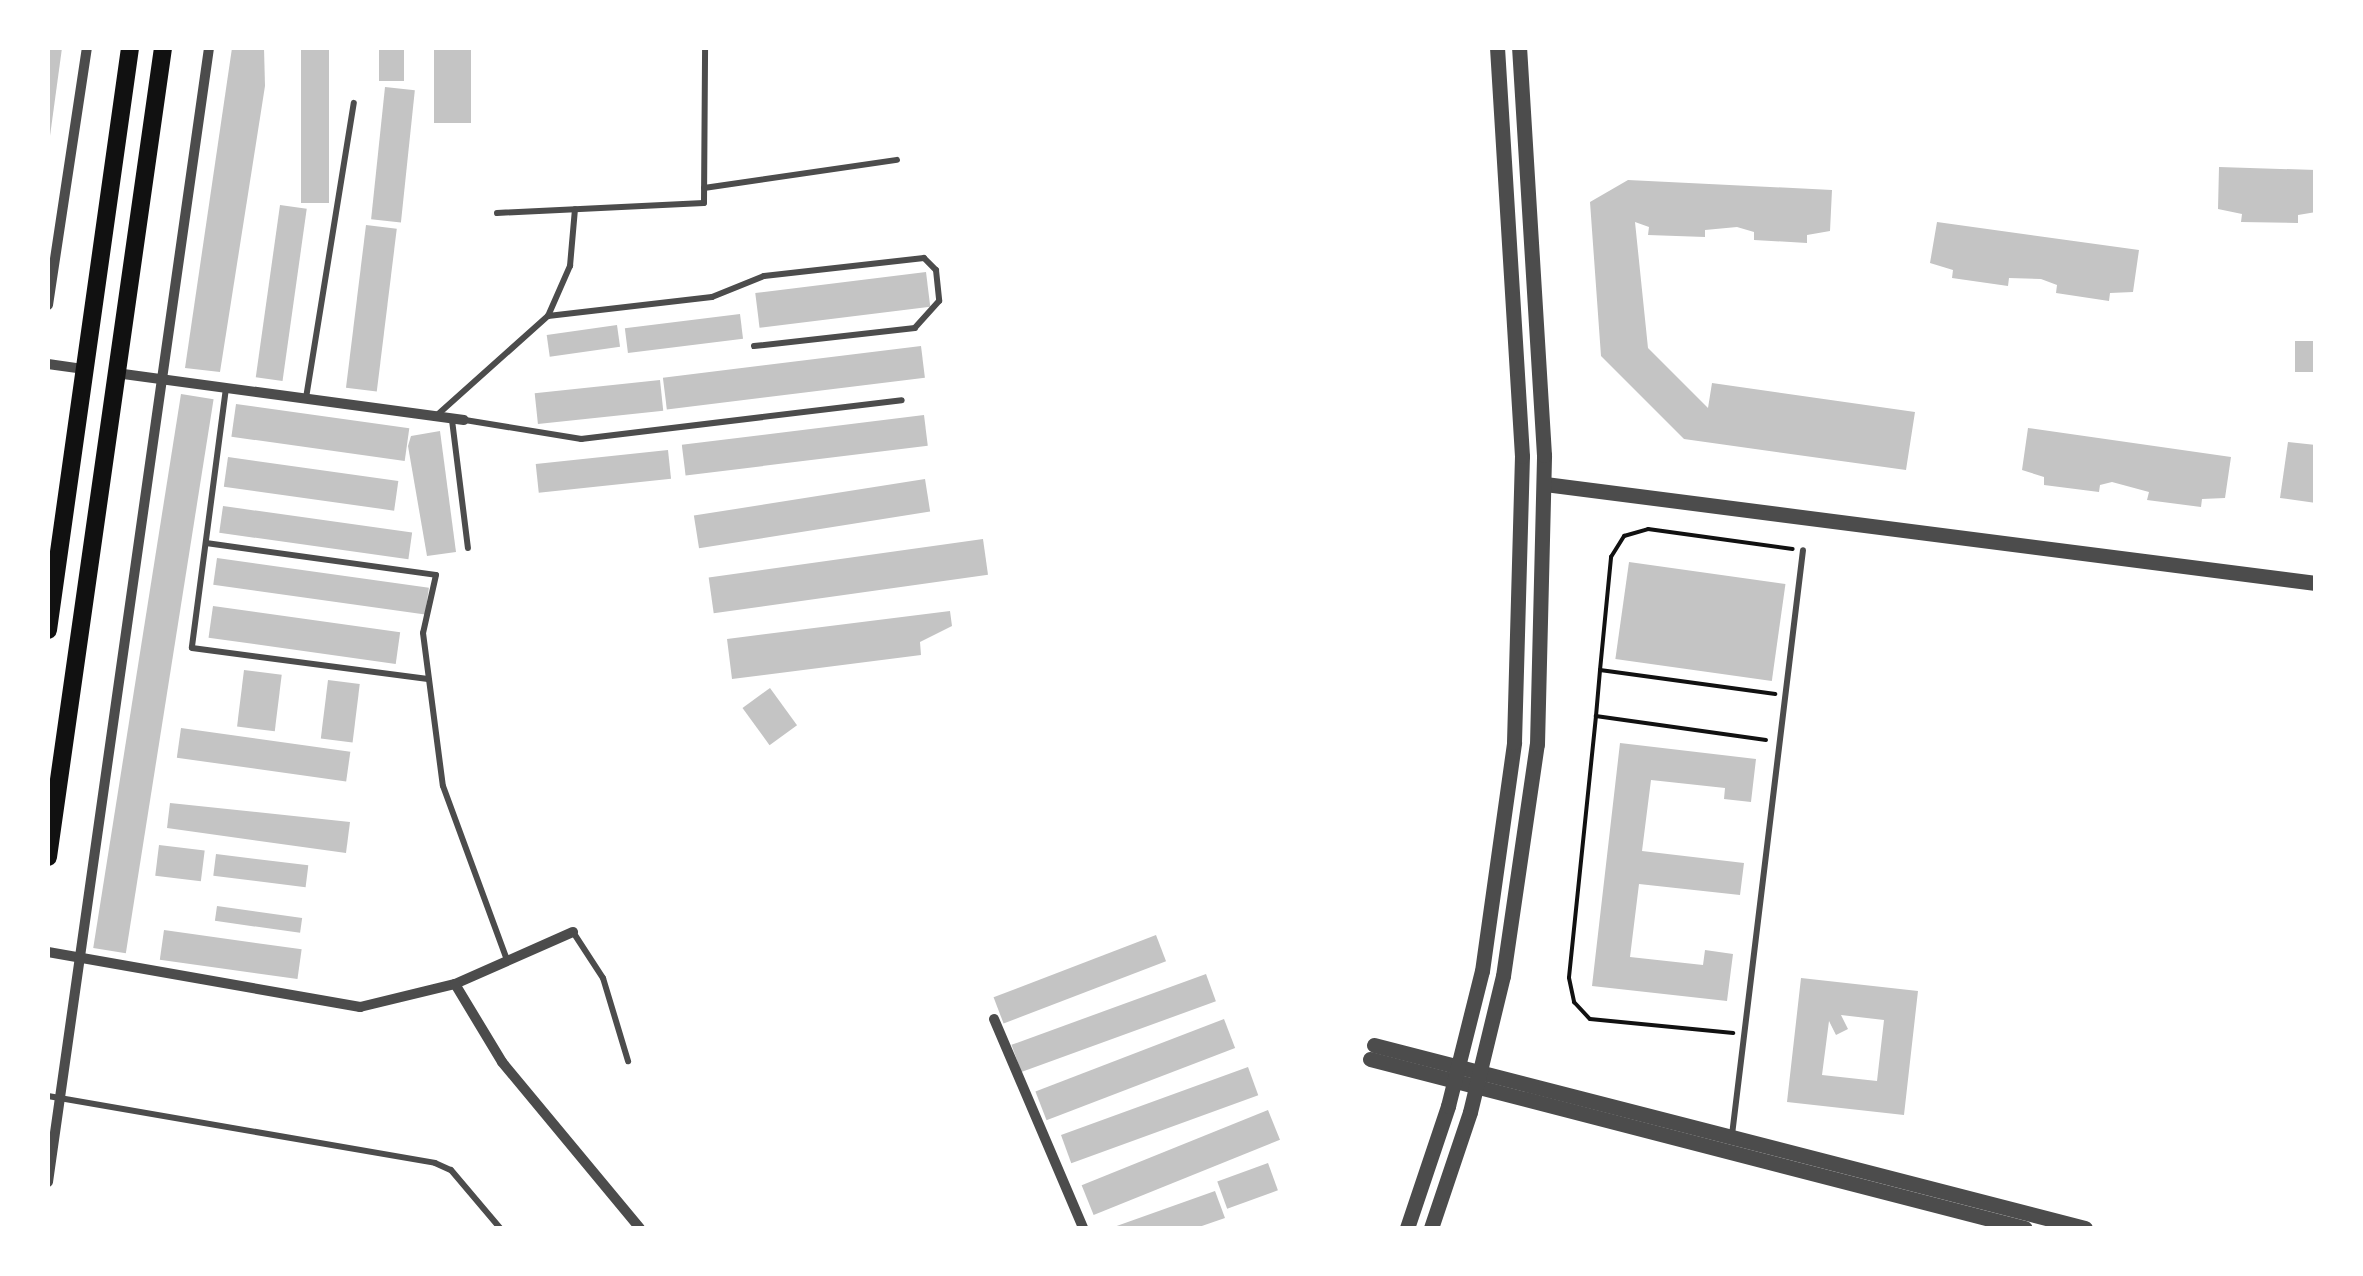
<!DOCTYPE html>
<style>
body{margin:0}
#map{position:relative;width:2363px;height:1276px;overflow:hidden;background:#fff;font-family:Inter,sans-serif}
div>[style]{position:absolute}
.building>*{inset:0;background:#c4c4c4;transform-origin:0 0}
.path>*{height:4px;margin:-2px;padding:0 2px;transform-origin:2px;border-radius:2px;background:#111}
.service>*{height:6px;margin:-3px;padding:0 3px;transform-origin:3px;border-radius:3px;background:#4c4c4c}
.minor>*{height:10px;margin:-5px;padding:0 5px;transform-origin:5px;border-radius:5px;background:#4c4c4c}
.tertiary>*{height:15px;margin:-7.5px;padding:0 7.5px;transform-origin:7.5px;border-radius:7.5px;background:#4c4c4c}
.secondary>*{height:18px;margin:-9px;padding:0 9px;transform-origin:9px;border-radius:9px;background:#111}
span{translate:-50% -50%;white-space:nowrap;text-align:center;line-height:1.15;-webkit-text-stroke:10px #fff;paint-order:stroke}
.frame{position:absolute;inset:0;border:50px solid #fff;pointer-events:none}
</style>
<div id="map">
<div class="building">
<div style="clip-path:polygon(48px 48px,62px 48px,50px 136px,48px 136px)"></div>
<div style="clip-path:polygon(232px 48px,264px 48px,265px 86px,220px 372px,185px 368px)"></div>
<div style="left:301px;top:48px;width:28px;height:155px"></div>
<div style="left:379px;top:48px;width:25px;height:33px"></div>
<div style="left:434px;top:48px;width:37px;height:75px"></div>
<div style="left:385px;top:87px;width:30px;height:133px;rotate:6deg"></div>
<div style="clip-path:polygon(2219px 167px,2316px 170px,2316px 212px,2298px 215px,2298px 223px,2241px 222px,2242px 214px,2218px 209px)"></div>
<div style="clip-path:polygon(1628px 180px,1832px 190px,1830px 231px,1807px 235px,1807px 243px,1754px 240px,1754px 232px,1737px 227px,1705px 230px,1705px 237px,1648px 235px,1649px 227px,1635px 222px,1648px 348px,1708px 408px,1712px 383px,1915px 412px,1906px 470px,1684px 439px,1601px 356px,1590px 202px)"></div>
<div style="left:280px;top:205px;width:27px;height:174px;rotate:8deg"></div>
<div style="clip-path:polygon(1937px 222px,2139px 250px,2133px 292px,2110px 293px,2109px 301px,2056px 293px,2057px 285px,2041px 279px,2009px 278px,2008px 286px,1952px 278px,1953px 270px,1930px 263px)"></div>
<div style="left:366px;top:225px;width:31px;height:164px;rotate:7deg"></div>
<div style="left:926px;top:272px;width:35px;height:172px;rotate:83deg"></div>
<div style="left:740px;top:314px;width:25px;height:116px;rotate:83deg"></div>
<div style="left:617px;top:325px;width:22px;height:71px;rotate:82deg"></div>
<div style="left:2295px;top:341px;width:21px;height:31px"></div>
<div style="left:921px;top:346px;width:32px;height:260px;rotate:83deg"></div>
<div style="left:660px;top:380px;width:31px;height:126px;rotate:84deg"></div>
<div style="left:181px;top:394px;width:33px;height:561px;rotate:9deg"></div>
<div style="left:236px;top:404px;width:175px;height:33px;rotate:8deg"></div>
<div style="left:924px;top:415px;width:31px;height:244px;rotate:83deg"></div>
<div style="clip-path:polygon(2028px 428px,2231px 457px,2225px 498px,2202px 499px,2201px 507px,2147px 500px,2149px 492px,2112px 482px,2100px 485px,2099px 492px,2044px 485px,2044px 477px,2022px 470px)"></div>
<div style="clip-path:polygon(440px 431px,456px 552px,427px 556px,408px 446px,411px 436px)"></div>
<div style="clip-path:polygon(2288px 442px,2316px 445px,2316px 503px,2280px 498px)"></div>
<div style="left:668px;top:450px;width:29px;height:133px;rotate:84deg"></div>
<div style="left:228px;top:457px;width:172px;height:30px;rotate:8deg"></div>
<div style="left:925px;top:479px;width:33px;height:234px;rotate:81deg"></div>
<div style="left:223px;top:506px;width:191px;height:27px;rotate:8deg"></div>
<div style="left:983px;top:539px;width:36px;height:277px;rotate:82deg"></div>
<div style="left:217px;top:558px;width:214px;height:27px;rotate:8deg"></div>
<div style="left:1629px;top:562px;width:158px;height:98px;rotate:8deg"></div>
<div style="left:213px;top:606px;width:189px;height:32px;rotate:8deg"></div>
<div style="clip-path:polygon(950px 611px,952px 626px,920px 642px,921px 655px,732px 679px,727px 639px)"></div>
<div style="left:244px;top:670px;width:38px;height:57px;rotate:7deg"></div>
<div style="left:328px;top:680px;width:32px;height:59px;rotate:7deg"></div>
<div style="left:770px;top:688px;width:46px;height:34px;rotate:54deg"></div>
<div style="left:181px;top:728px;width:171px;height:30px;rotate:8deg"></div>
<div style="clip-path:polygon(1620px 743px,1756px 759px,1751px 802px,1724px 799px,1725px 788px,1651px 780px,1642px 851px,1744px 863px,1740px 895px,1639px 884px,1630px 957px,1703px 965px,1705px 950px,1733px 954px,1727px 1001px,1592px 986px)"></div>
<div style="clip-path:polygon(170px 803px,350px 822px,346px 853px,167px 828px)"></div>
<div style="left:159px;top:845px;width:46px;height:31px;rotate:7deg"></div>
<div style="left:216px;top:854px;width:93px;height:22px;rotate:7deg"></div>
<div style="left:217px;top:906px;width:86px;height:15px;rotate:8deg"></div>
<div style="left:164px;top:930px;width:139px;height:30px;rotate:8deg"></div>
<div style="left:1156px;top:935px;width:28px;height:174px;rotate:69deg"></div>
<div style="left:1206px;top:974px;width:29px;height:207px;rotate:70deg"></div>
<div style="clip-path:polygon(evenodd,1801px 978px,1918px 991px,1904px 1115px,1787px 1102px,1801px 978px,1841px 1015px,1884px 1020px,1877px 1081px,1822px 1075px,1829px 1021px,1836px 1035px,1848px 1029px,1841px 1015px)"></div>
<div style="left:1224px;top:1019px;width:31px;height:202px;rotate:69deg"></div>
<div style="left:1248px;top:1067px;width:30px;height:199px;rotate:70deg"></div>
<div style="left:1268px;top:1110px;width:32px;height:201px;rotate:68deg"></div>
<div style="left:1268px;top:1163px;width:29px;height:54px;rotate:70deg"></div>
<div style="clip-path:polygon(1215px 1191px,1225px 1218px,1196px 1228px,1111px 1228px)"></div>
</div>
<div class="path">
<div style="left:1600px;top:670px;width:114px;rotate:-84.4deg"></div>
<div style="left:1611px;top:557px;width:25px;rotate:-58deg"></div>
<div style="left:1624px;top:536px;width:25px;rotate:-16deg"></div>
<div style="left:1648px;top:529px;width:146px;rotate:7.9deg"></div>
<div style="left:1596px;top:716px;width:263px;rotate:95.9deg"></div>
<div style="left:1569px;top:978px;width:25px;rotate:78deg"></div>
<div style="left:1574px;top:1002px;width:23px;rotate:47deg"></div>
<div style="left:1590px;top:1019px;width:144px;rotate:5.6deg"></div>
<div style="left:1766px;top:740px;width:172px;rotate:-172deg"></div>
<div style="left:1596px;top:716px;width:46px;rotate:-85deg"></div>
<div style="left:1600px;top:670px;width:177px;rotate:7.8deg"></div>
</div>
<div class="service">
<div style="left:704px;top:188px;width:195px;rotate:-8.3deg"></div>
<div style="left:497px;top:213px;width:207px;rotate:-2.8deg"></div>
<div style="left:704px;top:203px;width:155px;rotate:-89.6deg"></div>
<div style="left:548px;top:316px;width:165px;rotate:-6.6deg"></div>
<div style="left:712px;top:297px;width:56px;rotate:-22deg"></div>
<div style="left:764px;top:276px;width:161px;rotate:-6.4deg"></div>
<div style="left:924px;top:258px;width:17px;rotate:45deg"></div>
<div style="left:936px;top:270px;width:31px;rotate:84deg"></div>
<div style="left:939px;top:301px;width:36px;rotate:132deg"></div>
<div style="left:915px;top:328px;width:162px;rotate:173.6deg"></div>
<div style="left:226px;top:388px;width:262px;rotate:97.5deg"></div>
<div style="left:192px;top:648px;width:238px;rotate:7.5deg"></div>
<div style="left:306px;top:398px;width:299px;rotate:-80.8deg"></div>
<div style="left:436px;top:416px;width:150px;rotate:-41.8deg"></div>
<div style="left:548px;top:316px;width:55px;rotate:-66.3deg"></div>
<div style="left:570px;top:266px;width:57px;rotate:-85deg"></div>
<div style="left:452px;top:420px;width:129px;rotate:82.9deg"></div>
<div style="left:465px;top:420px;width:118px;rotate:9.3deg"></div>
<div style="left:581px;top:439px;width:323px;rotate:-6.9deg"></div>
<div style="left:206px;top:543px;width:232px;rotate:7.9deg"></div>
<div style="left:436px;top:575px;width:59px;rotate:102.6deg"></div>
<div style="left:423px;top:633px;width:154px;rotate:82.6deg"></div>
<div style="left:443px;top:786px;width:185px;rotate:69.8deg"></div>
<div style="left:573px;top:932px;width:55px;rotate:56.9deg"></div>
<div style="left:603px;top:978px;width:87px;rotate:73.2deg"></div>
<div style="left:48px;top:1096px;width:393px;rotate:9.8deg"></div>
<div style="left:435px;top:1163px;width:17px;rotate:24deg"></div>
<div style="left:451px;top:1170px;width:76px;rotate:49.8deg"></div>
<div style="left:1732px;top:1135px;width:589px;rotate:-83.08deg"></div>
</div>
<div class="minor">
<div style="left:48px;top:305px;width:260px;rotate:-81.4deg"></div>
<div style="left:48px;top:364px;width:35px;rotate:8deg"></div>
<div style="left:116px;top:373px;width:351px;rotate:7.7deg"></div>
<div style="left:48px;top:952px;width:317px;rotate:10deg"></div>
<div style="left:360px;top:1007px;width:98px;rotate:-13.6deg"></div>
<div style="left:455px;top:984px;width:129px;rotate:-23.8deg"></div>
<div style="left:455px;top:984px;width:91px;rotate:58.9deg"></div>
<div style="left:502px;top:1062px;width:216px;rotate:50.3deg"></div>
<div style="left:994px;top:1019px;width:227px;rotate:66.9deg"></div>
<div style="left:48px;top:1182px;width:1145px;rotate:-81.92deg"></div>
</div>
<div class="tertiary">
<div style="left:1545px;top:484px;width:777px;rotate:7.32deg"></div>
<div style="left:1374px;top:1045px;width:734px;rotate:14.43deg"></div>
<div style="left:1370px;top:1059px;width:676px;rotate:14.47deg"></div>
<div style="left:1407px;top:1228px;width:129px;rotate:-71.4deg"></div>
<div style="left:1448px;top:1106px;width:139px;rotate:-75.9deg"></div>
<div style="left:1482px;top:971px;width:231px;rotate:-82deg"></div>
<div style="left:1514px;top:742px;width:286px;rotate:-88.4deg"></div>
<div style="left:1522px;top:456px;width:409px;rotate:-93.5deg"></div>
<div style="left:1431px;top:1228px;width:122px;rotate:-71.4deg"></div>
<div style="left:1470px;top:1112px;width:140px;rotate:-76.4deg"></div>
<div style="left:1503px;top:976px;width:234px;rotate:-81.7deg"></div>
<div style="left:1537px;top:744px;width:289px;rotate:-88.6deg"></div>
<div style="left:1544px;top:455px;width:408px;rotate:-93.5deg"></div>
</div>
<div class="secondary">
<div style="left:48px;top:630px;width:588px;rotate:-81.98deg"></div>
<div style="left:48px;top:857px;width:817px;rotate:-81.91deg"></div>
</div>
<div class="frame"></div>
</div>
